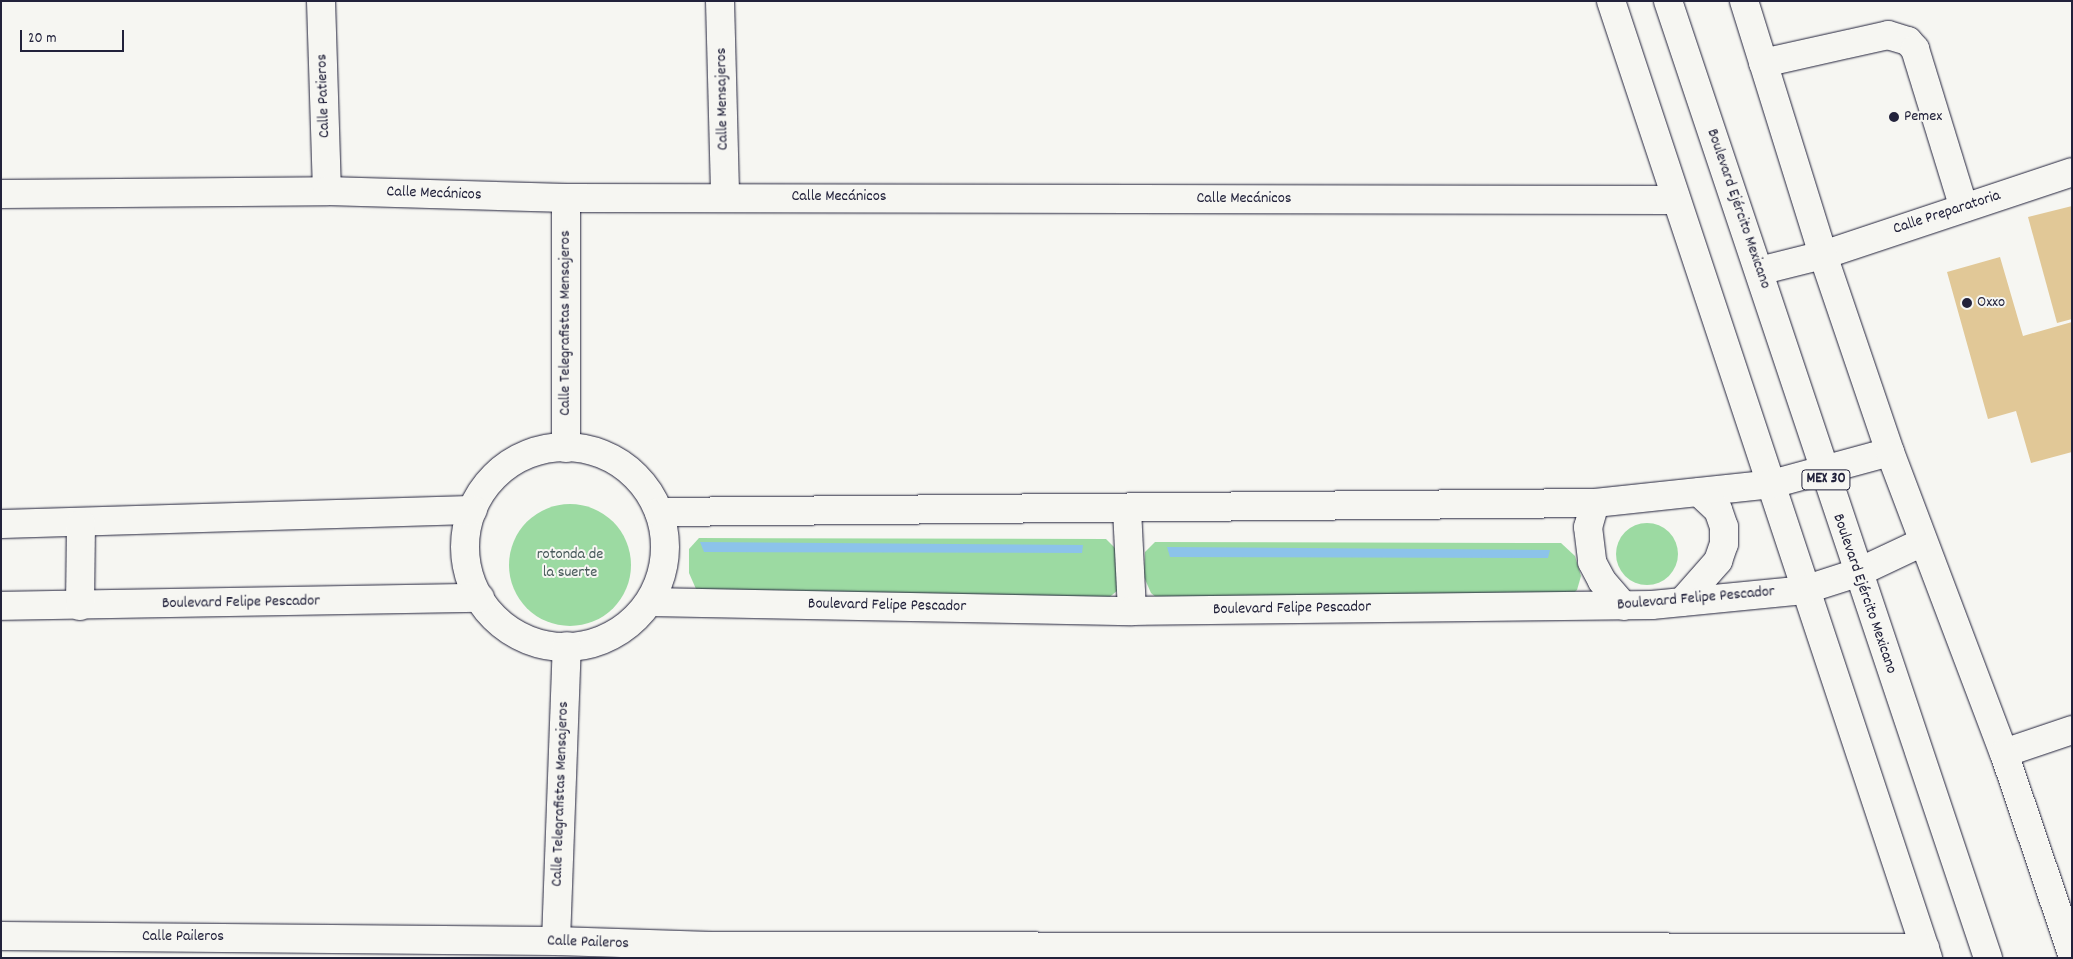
<!DOCTYPE html>
<meta charset="utf-8">
<style>
body{margin:0}
#map{position:relative;width:2073px;height:959px;overflow:hidden;background:#f6f6f2;font-family:Dekko,sans-serif}
div>[style]{position:absolute}
.green>*{inset:0;background:#9cdaa2}
.round{border-radius:50%}
.water>*{inset:0;background:#8cc3ea}
.building>*{inset:0;background:#e1c897}
.roads{filter:drop-shadow(0 0 1px #22223b) drop-shadow(0 0 1px #22223b)}
.minor>*{height:28px;margin:-14px;padding:0 14px;transform-origin:14px;border-radius:14px;background:#f6f6f2}
.minor>.ring{margin:-14px;padding:0;box-sizing:content-box;background:none;border:28px solid #f6f6f2;border-radius:50%}
.major>*{height:28px;margin:-14px;padding:0 14px;transform-origin:14px;border-radius:14px;background:#f6f6f2}
.dots>*{width:14px;height:14px;translate:-50% -50%;box-sizing:border-box;border:2px solid #f6f6f2;border-radius:50%}
span{translate:-50% -50%;white-space:nowrap;text-align:center;line-height:1.15;-webkit-text-stroke:4px #f6f6f2;paint-order:stroke}
.shield-label span{padding:1px 4px;background:#f6f6f2;border:1px solid;border-radius:4px;-webkit-text-stroke-width:0}
.shield-label{font-size:15px;color:#22223b;font-weight:700}
.street-label{font-size:16px;color:#22223b}
.poi-label{font-size:16px;color:#22223b}
.left{translate:0 -50%;text-align:left}
.park-label{font-size:16px;color:#47595a}
.frame{position:absolute;inset:0;border:2px solid #22223b;pointer-events:none}
.scale{position:absolute;left:20px;top:30px;width:104px;height:22px;box-sizing:border-box;border:2px solid #22223b;border-top:0;padding-left:6px;font-size:15px;line-height:18px;white-space:nowrap;color:#22223b;-webkit-text-stroke:4px #f6f6f2;paint-order:stroke}
</style>
<div id="map">
<div class="green">
<div class="round" style="left:509px;top:504px;width:122px;height:122px"></div>
<div class="round" style="left:1616px;top:523px;width:62px;height:62px"></div>
<div style="clip-path:polygon(699px 538px,1106px 539px,1120px 553px,1122px 587px,1107px 599px,708px 600px,696px 589px,689px 573px,689px 549px)"></div>
<div style="clip-path:polygon(1155px 542px,1561px 543px,1575px 556px,1581px 576px,1577px 590px,1562px 603px,1163px 603px,1151px 593px,1144px 577px,1145px 552px)"></div>
</div>
<div class="water">
<div style="clip-path:polygon(700px 542px,1083px 545px,1082px 553px,704px 552px)"></div>
<div style="clip-path:polygon(1167px 547px,1550px 550px,1548px 558px,1170px 557px)"></div>
</div>
<div class="building">
<div style="clip-path:polygon(2072px 206px,2072px 319px,2057px 323px,2028px 217px)"></div>
<div style="clip-path:polygon(2000px 257px,2023px 336px,2072px 322px,2072px 452px,2031px 463px,2016px 411px,1988px 419px,1947px 272px)"></div>
</div>
<div class="roads">
<div class="minor">
<div style="left:321px;top:1px;width:190px;rotate:88.2deg"></div>
<div style="left:720px;top:1px;width:196px;rotate:88.5deg"></div>
<div style="left:1611px;top:1px;width:1008px;rotate:71.67deg"></div>
<div style="left:1763px;top:63px;width:128px;rotate:-12.6deg"></div>
<div style="left:1888px;top:35px;width:21px;rotate:17deg"></div>
<div style="left:1908px;top:41px;width:11px;rotate:49deg"></div>
<div style="left:1915px;top:49px;width:166px;rotate:72.9deg"></div>
<div style="left:1px;top:194px;width:326px;rotate:-0.5deg"></div>
<div style="left:327px;top:191px;width:239px;rotate:1.7deg"></div>
<div style="left:566px;top:198px;width:1110px;rotate:0.1deg"></div>
<div style="left:1823px;top:255px;width:262px;rotate:-18.4deg"></div>
<div class="ring" style="left:465px;top:447px;width:172px;height:172px"></div>
<div style="left:566px;top:448px;width:250px;rotate:-90deg"></div>
<div style="left:1595px;top:503px;width:25px;rotate:106deg"></div>
<div style="left:1588px;top:527px;width:35px;rotate:83deg"></div>
<div style="left:1592px;top:562px;width:21px;rotate:62deg"></div>
<div style="left:1602px;top:581px;width:33px;rotate:49deg"></div>
<div style="left:1127px;top:509px;width:102px;rotate:87.2deg"></div>
<div style="left:659px;top:512px;width:936px;rotate:-0.55deg"></div>
<div style="left:1595px;top:503px;width:178px;rotate:-6.1deg"></div>
<div style="left:1772px;top:484px;width:122px;rotate:-15.2deg"></div>
<div style="left:1px;top:524px;width:472px;rotate:-1.7deg"></div>
<div style="left:650px;top:602px;width:482px;rotate:1.1deg"></div>
<div style="left:1132px;top:611px;width:520px;rotate:-0.66deg"></div>
<div style="left:1652px;top:605px;width:153px;rotate:-5.6deg"></div>
<div style="left:1804px;top:590px;width:56px;rotate:-17.8deg"></div>
<div style="left:1857px;top:573px;width:73px;rotate:-25.2deg"></div>
<div style="left:1682px;top:602px;width:55px;rotate:-48.7deg"></div>
<div style="left:1718px;top:561px;width:18px;rotate:-71deg"></div>
<div style="left:1724px;top:544px;width:17px;rotate:-90deg"></div>
<div style="left:1724px;top:527px;width:18px;rotate:-109deg"></div>
<div style="left:1718px;top:510px;width:26px;rotate:-137deg"></div>
<div style="left:1px;top:606px;width:479px;rotate:-1deg"></div>
<div style="left:80px;top:606px;width:82px;rotate:-89.3deg"></div>
<div style="left:2004px;top:753px;width:72px;rotate:-18.7deg"></div>
<div style="left:1px;top:936px;width:555px;rotate:0.52deg"></div>
<div style="left:556px;top:941px;width:155px;rotate:1.8deg"></div>
<div style="left:711px;top:946px;width:1214px;rotate:0.09deg"></div>
<div style="left:556px;top:941px;width:295px;rotate:-87.9deg"></div>
</div>
<div class="major">
<div style="left:1668px;top:1px;width:1009px;rotate:71.51deg"></div>
<div style="left:1744px;top:1px;width:266px;rotate:72.7deg"></div>
<div style="left:1823px;top:255px;width:208px;rotate:71.2deg"></div>
<div style="left:1890px;top:452px;width:322px;rotate:69.3deg"></div>
<div style="left:2004px;top:753px;width:212px;rotate:71.3deg"></div>
<div style="left:1759px;top:271px;width:66px;rotate:-14deg"></div>
</div>
</div>
<div class="dots">
<div style="left:1894px;top:117px;background:#22223b"></div>
<div style="left:1967px;top:303px;background:#22223b"></div>
</div>
<div class="shield-label">
<span style="left:1826px;top:480px">MEX 30</span>
</div>
<div class="street-label">
<span style="left:324px;top:96px;rotate:-92deg">Calle Patieros</span>
<span style="left:723px;top:99px;rotate:-91deg">Calle Mensajeros</span>
<span style="left:434px;top:194px;rotate:2deg">Calle Mecánicos</span>
<span style="left:839px;top:197px">Calle Mecánicos</span>
<span style="left:1244px;top:199px">Calle Mecánicos</span>
<span style="left:1738px;top:209px;rotate:71deg">Boulevard Ejército Mexicano</span>
<span style="left:1947px;top:213px;rotate:-18deg">Calle Preparatoria</span>
<span style="left:566px;top:323px;rotate:-90deg">Calle Telegrafistas Mensajeros</span>
<span style="left:1864px;top:594px;rotate:71deg">Boulevard Ejército Mexicano</span>
<span style="left:1696px;top:599px;rotate:-5deg">Boulevard Felipe Pescador</span>
<span style="left:241px;top:603px;rotate:-1deg">Boulevard Felipe Pescador</span>
<span style="left:887px;top:606px;rotate:1deg">Boulevard Felipe Pescador</span>
<span style="left:1292px;top:609px;rotate:-1deg">Boulevard Felipe Pescador</span>
<span style="left:561px;top:794px;rotate:-88deg">Calle Telegrafistas Mensajeros</span>
<span style="left:183px;top:937px">Calle Paileros</span>
<span style="left:588px;top:943px;rotate:2deg">Calle Paileros</span>
</div>
<div class="poi-label">
<span class="left" style="left:1904px;top:117px">Pemex</span>
<span class="left" style="left:1977px;top:303px">Oxxo</span>
</div>
<div class="park-label">
<span style="left:570px;top:564px">rotonda de<br>la suerte</span>
</div>
<div class="frame"></div>
<div class="scale">20 m</div>
</div>
